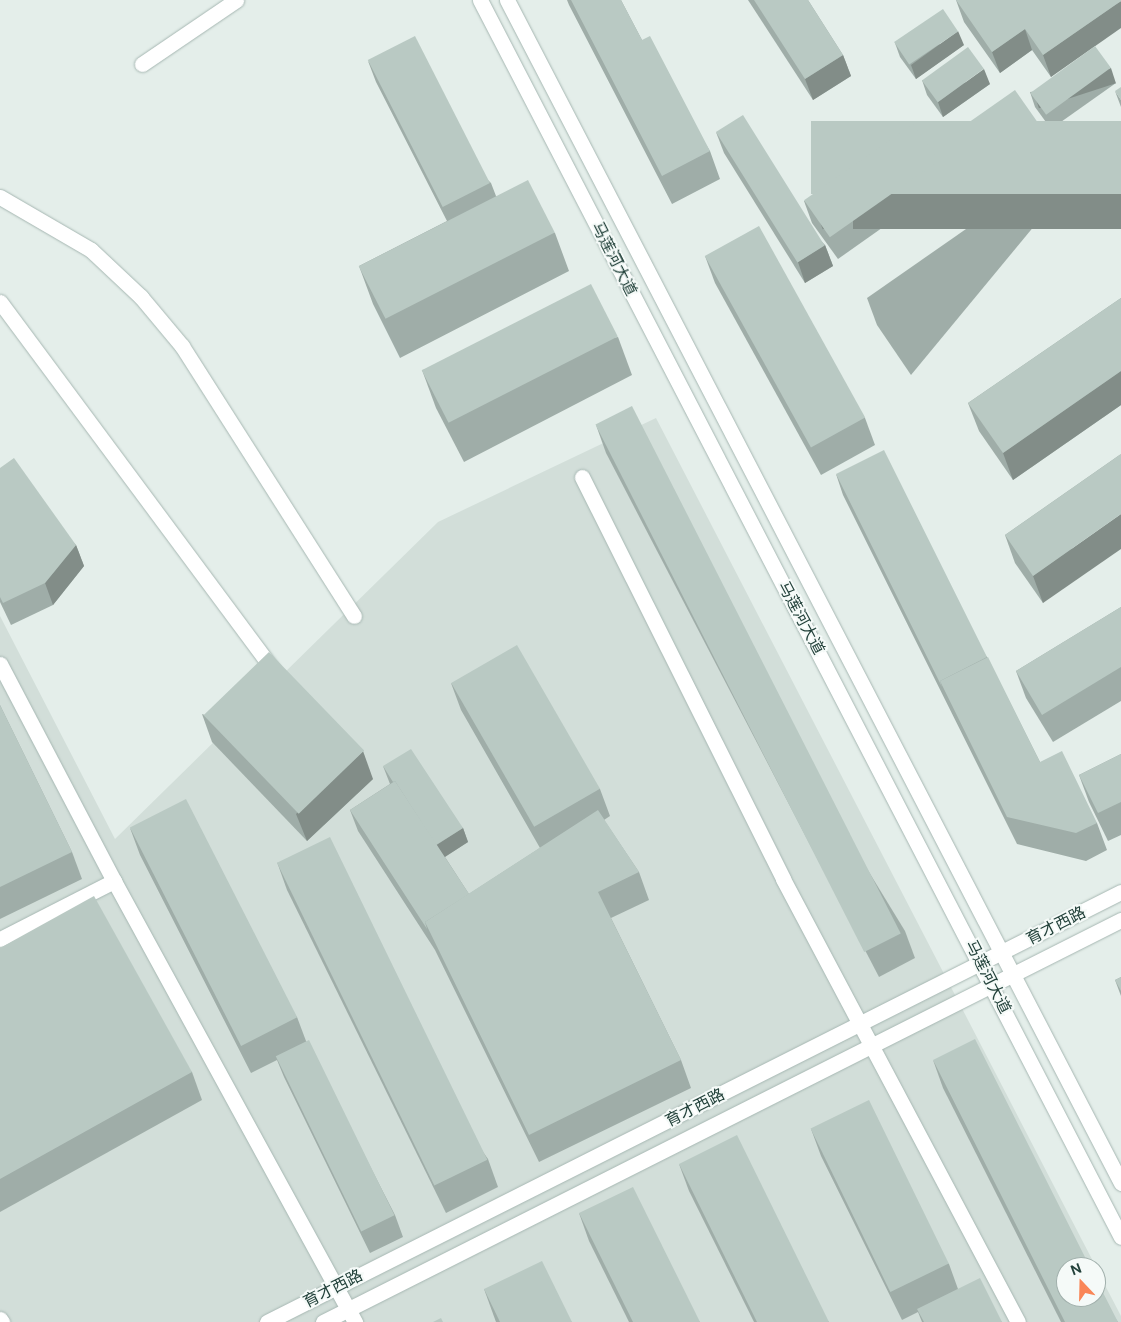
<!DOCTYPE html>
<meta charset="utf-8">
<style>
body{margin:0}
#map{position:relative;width:1121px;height:1322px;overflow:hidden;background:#e4eeea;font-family:"DM Sans","Noto Sans SC",sans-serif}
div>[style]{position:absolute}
.built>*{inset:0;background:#d2ded9}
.roads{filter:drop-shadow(0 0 1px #a6b7b2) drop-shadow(0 0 1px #a6b7b2)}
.service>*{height:15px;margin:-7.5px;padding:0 7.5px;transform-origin:7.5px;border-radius:7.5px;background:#fff}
.minor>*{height:15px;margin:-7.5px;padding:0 7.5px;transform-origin:7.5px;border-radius:7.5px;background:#fff}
.tertiary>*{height:15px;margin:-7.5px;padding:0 7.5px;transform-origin:7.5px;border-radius:7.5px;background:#fff}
.wall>*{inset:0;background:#9fada8}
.shaded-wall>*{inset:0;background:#828d88;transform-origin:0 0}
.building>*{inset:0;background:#b9c9c3;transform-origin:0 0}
span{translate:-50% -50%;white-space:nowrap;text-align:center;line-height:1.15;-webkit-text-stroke:4px #f5faf8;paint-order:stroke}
.street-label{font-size:16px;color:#22413a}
.north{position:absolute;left:1056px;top:1257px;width:50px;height:50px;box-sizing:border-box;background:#f5faf8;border:1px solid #a1b0ac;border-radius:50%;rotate:339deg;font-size:14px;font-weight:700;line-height:20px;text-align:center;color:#22413a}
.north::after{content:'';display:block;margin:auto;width:18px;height:22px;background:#f98657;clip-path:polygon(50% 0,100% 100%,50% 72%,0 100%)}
</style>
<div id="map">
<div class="built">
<div style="clip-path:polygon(656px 418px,1096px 1267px,1066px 1267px,1066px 1297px,1096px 1297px,1096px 1268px,1121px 1316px,1121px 1322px,0 1322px,0 616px,115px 839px,438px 522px)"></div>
</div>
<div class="roads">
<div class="service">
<div style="left:0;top:302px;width:456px;rotate:53.4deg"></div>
<div style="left:582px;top:477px;width:449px;rotate:63.4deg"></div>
<div style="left:783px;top:879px;width:501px;rotate:62.06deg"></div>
<div style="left:0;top:664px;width:245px;rotate:62.3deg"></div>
<div style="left:114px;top:881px;width:503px;rotate:61.34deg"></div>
<div style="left:0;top:939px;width:128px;rotate:-27deg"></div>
<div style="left:0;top:1319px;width:4px;rotate:56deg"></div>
</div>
<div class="minor">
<div style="left:142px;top:64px;width:114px;rotate:-34.2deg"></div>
<div style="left:0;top:197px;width:105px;rotate:30.2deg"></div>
<div style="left:91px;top:250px;width:69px;rotate:43.2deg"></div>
<div style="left:141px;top:297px;width:64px;rotate:50.1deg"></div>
<div style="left:182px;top:346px;width:320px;rotate:57.5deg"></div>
</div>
<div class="tertiary">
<div style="left:480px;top:0;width:1393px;rotate:62.61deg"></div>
<div style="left:507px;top:0;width:1333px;rotate:62.57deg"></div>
<div style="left:267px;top:1322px;width:956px;rotate:-26.73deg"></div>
<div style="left:323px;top:1322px;width:894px;rotate:-26.74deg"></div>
</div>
</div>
<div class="wall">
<div style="clip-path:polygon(567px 0,621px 0,642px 40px,710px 151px,720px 179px,672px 204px,569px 5px)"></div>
<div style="clip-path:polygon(748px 0,808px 0,843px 55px,851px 76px,813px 100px)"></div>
<div style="clip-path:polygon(956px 0,1121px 0,1051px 77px,1032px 50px,1000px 73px,964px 22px)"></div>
<div style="clip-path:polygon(895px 43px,964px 45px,916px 79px,900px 57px)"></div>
<div style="clip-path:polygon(368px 61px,491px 183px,496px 196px,555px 233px,569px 271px,400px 358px,373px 304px,359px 266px,447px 221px,376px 82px)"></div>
<div style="clip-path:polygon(922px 80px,990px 84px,943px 117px,927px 95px)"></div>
<div style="clip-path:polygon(1116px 83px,1051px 129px,1035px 107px,1030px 92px)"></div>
<div style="clip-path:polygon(1115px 91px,1121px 100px,1121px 107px)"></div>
<div style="clip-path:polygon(1121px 121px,911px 375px,877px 325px,867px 298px)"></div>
<div style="clip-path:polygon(963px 128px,1044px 137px,991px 175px,968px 142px)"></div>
<div style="clip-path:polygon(716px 132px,825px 245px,833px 266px,805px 283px,724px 153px)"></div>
<div style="clip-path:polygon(947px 182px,838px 259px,812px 223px,804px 201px)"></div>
<div style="clip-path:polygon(705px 256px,865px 418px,875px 445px,821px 475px,715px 283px)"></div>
<div style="clip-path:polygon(1121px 298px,1121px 405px,1013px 480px,979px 431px,968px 403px)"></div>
<div style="clip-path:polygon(618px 337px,632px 375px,464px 462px,436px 408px,422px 370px)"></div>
<div style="clip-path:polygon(596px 425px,905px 931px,915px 958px,879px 977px,606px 453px)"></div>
<div style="clip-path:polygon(1121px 454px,1043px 603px,1015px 563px,1005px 535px)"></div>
<div style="clip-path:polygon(0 468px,76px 545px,84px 566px,53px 605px,11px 625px,0 602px)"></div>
<div style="clip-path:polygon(836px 474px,987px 657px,1040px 762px,1097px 823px,1107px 850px,1086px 861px,1017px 844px,843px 495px)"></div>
<div style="clip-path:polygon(1121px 607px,1121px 701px,1053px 742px,1026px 698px,1016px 671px)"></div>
<div style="clip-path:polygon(451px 683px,600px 789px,610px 816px,604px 820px,639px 872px,649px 900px,611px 918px,681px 1060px,691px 1088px,539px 1162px,435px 950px,358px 831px,350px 810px,390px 784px,383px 766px,463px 828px,468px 842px,445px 857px,469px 894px,540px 848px,461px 710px)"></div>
<div style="clip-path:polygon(0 705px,72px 852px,82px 879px,0 919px)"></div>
<div style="clip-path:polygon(202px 714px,373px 779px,307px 841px,212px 742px)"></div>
<div style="clip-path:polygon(1121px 754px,1121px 835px,1108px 841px,1089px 802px,1079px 775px)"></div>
<div style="clip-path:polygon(130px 828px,297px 1017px,306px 1041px,395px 1215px,403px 1237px,370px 1253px,284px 1077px,277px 1060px,251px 1073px,140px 855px)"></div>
<div style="clip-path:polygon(277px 862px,488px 1159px,498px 1187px,446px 1213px,287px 890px)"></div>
<div style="clip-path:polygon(0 948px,192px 1072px,202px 1100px,0 1212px)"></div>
<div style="clip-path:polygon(1121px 977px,1121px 996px,1115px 980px)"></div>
<div style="clip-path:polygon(933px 1060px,1118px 1322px,1061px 1322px,943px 1088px)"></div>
<div style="clip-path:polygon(811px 1129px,949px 1264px,958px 1289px,1002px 1322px,922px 1322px,918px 1312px,902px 1320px,821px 1156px)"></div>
<div style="clip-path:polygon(679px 1164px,829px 1322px,754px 1322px,689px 1191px)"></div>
<div style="clip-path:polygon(579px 1213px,700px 1322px,629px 1322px,589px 1241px)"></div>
<div style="clip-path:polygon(484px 1289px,572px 1322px,496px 1322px)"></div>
</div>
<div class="shaded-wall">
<div style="clip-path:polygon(1121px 1px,1121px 28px,1051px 77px,1043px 55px)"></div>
<div style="clip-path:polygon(1025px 29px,1032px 50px,1000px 73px,992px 52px)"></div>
<div style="clip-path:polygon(958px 31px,964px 45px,916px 79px,911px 65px)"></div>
<div style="clip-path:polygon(843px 55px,851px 76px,813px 100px,805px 79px)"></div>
<div style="left:1111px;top:68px;width:16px;height:81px;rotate:72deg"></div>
<div style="clip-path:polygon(984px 69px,990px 84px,943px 117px,938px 102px)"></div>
<div style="left:1038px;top:123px;width:15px;height:64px;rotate:67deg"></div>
<div style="left:939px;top:161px;width:22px;height:133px;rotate:69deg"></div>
<div style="left:1121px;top:194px;width:35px;height:268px;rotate:90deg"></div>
<div style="clip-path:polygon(825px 245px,833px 266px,805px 283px,798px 262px)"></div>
<div style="clip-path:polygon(1121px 371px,1121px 405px,1013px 480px,1003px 453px)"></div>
<div style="clip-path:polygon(1121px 514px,1121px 549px,1043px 603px,1033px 576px)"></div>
<div style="clip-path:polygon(76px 545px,84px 566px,53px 605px,45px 583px)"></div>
<div style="clip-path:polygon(363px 751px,373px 779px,307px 841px,296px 814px)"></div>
<div style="clip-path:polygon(463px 828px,468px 842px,440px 860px,435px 846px)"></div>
</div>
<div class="building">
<div style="clip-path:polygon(571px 0,621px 0,642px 40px,650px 36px,710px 151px,662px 176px)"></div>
<div style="clip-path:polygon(754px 0,808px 0,843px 55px,805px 79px)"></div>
<div style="clip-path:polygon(956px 0,1120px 0,1121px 1px,1043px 55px,1025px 29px,992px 52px)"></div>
<div style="left:943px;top:9px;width:27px;height:59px;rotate:56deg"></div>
<div style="left:415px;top:36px;width:165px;height:53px;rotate:63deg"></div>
<div style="left:1095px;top:46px;width:27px;height:80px;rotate:54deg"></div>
<div style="left:968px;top:47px;width:27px;height:57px;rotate:54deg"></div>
<div style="clip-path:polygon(1121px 87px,1121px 100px,1115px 91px)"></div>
<div style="left:1015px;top:90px;width:40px;height:64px;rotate:55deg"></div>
<div style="left:743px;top:115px;width:154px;height:32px;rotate:58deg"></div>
<div style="left:1121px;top:121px;width:73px;height:310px;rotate:90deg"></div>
<div style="left:913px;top:124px;width:45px;height:133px;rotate:55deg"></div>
<div style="left:528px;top:180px;width:59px;height:190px;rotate:63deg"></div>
<div style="left:759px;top:226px;width:219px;height:62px;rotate:61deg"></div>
<div style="left:591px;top:284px;width:59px;height:190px;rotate:63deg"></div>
<div style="clip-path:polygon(1121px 298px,1121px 371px,1003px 453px,968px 403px)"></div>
<div style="left:632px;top:406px;width:592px;height:41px;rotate:63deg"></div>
<div style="clip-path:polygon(884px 450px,987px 657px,940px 681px,942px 687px,836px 474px)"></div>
<div style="clip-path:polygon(1121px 454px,1121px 514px,1033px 576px,1005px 535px)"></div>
<div style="clip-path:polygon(14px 458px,76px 545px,45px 583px,3px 603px,0 597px,0 468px)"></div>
<div style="clip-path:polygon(1121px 607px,1121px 667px,1042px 715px,1016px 671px)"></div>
<div style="left:517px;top:645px;width:166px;height:76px;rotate:60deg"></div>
<div style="left:269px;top:652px;width:137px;height:91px;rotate:46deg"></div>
<div style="clip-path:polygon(988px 657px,1040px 762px,1062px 751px,1097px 823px,1076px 833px,1007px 817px,940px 681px)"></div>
<div style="clip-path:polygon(0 705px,72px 852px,0 887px)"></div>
<div style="clip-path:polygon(411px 749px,463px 828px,436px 845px,395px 781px,393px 782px,383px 766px)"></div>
<div style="clip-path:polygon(1121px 754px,1121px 802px,1098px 813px,1079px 775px)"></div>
<div style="clip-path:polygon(395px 781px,469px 894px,425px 922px,427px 929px,350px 810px)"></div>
<div style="left:186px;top:799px;width:245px;height:63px;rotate:63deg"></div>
<div style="clip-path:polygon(598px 810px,639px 872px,598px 892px,681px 1060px,529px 1135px,425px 922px)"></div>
<div style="left:330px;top:837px;width:359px;height:59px;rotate:64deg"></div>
<div style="clip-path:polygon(94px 896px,192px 1072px,0 1179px,0 948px)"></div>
<div style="clip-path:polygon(1121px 977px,1121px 991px,1115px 980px)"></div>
<div style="clip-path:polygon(975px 1039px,1090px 1267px,1066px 1267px,1066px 1297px,1096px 1297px,1096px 1279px,1118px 1322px,1065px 1322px,933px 1060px)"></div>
<div style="left:309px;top:1040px;width:195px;height:37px;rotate:64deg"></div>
<div style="left:869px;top:1100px;width:182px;height:65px;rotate:64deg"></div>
<div style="clip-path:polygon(737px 1135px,829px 1322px,757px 1322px,679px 1164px)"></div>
<div style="clip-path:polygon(633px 1187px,700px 1322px,633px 1322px,579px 1213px)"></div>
<div style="clip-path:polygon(542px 1261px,572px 1322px,500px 1322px,484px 1289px)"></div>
<div style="clip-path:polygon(980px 1278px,1002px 1322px,924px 1322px,917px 1309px)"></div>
<div style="clip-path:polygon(441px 1318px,443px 1322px,433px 1322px)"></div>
</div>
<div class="street-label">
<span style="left:614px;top:259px;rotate:63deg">马莲河大道</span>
<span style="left:801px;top:618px;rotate:62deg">马莲河大道</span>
<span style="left:1056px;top:926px;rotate:-27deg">育才西路</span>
<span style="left:988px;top:977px;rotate:63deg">马莲河大道</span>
<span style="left:695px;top:1108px;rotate:-27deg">育才西路</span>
<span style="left:333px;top:1289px;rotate:-27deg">育才西路</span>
</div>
<div class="north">N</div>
</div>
